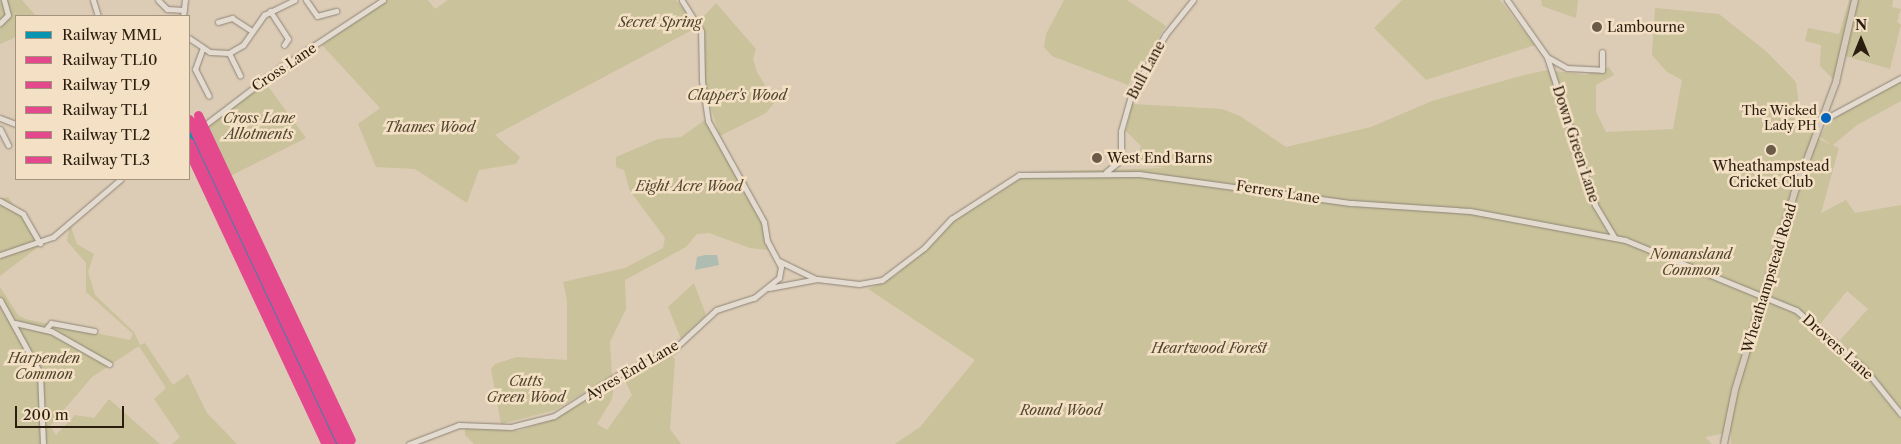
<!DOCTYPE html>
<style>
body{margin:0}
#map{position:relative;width:1901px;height:444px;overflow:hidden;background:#dcccb6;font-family:"Libre Caslon Text",serif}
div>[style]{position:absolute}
.green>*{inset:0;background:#c9c29a}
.water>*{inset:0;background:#aebcb2}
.roads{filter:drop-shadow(0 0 1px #8e8476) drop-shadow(0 0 1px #8e8476)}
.minor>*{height:5px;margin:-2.5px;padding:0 2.5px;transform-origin:2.5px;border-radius:2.5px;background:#e3dad0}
.major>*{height:6px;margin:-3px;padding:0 3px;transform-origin:3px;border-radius:3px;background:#d7cbbb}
.rail-1>*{height:9px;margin:-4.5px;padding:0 4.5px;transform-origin:4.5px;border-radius:4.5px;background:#0794b1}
.rail-2>*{height:9px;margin:-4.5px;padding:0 4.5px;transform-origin:4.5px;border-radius:4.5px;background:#e4498e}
.rail-3>*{height:9px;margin:-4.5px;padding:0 4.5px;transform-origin:4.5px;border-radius:4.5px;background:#e4498e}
.rail-4>*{height:9px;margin:-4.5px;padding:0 4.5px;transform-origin:4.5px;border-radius:4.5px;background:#e4498e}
.rail-5>*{height:9px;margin:-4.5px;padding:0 4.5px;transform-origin:4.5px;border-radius:4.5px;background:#e4498e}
.rail-6>*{height:9px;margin:-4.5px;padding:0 4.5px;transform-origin:4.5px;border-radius:4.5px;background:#e4498e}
.dots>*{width:14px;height:14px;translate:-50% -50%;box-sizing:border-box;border:2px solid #f3e0c5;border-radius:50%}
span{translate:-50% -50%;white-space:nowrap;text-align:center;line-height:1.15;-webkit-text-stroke:5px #f3e0c5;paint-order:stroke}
.bus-label{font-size:13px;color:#2c1e0e}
.right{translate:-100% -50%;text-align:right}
.park-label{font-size:14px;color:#50452c;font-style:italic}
.poi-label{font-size:14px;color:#2c1e0e}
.left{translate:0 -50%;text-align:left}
.street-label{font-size:14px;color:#2c1e0e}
.legend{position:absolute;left:15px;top:15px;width:175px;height:165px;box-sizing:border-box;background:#f3e0c5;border:1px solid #a3927c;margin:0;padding:6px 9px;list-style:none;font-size:15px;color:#2c1e0e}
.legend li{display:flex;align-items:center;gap:10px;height:25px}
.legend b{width:25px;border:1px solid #a3927c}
.north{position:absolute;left:1836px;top:15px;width:50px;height:50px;-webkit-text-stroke:4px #f3e0c5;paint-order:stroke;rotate:0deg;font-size:14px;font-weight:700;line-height:20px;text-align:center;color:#2c1e0e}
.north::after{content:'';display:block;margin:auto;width:18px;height:22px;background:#2c1e0e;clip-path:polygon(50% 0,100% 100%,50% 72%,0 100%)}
.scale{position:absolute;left:15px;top:406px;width:109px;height:22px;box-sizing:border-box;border:2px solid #2c1e0e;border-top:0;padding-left:6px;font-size:15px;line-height:18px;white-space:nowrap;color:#2c1e0e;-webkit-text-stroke:4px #f3e0c5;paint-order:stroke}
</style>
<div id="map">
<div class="green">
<div style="clip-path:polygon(0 0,22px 0,36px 16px,16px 16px,16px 37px,0 44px)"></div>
<div style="clip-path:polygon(386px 0,428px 0,435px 9px,448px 0,676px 0,698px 27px,495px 135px,520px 157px,516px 164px,479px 170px,467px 203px,415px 169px,376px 167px,358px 124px,380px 108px,322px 45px)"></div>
<div style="clip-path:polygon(1064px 0,1127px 0,1166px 26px,1128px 85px,1052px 56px,1044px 47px,1046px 34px)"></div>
<div style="clip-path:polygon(1402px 0,1500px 0,1535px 45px,1426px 80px,1374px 28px)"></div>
<div style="clip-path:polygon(1541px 0,1578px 0,1576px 18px,1542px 6px)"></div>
<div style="clip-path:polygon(1849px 0,1893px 0,1892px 7px,1901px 9px,1897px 22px,1901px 25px,1890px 69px,1845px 56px,1834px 80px,1820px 66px,1821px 45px,1805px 41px,1808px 28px,1839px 34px)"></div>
<div style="clip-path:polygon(716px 3px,756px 49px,753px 59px,757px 72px,775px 102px,766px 113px,720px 136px,703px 84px,705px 33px,701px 19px)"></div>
<div style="clip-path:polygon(1655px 8px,1719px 14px,1767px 52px,1796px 82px,1800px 113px,1824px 119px,1816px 138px,1832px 145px,1820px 137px,1828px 123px,1859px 101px,1901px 80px,1901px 101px,1857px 125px,1833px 145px,1839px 148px,1821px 213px,1846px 200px,1855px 213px,1901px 205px,1901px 408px,1840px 340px,1868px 309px,1847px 291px,1816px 329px,1862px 371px,1901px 419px,1901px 444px,1731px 444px,1731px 432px,1705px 437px,1712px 444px,895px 444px,920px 427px,975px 360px,868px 289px,896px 275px,953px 222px,1031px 172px,1166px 168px,1136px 164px,1141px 146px,1126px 131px,1132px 104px,1222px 109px,1240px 116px,1286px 147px,1371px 127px,1432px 101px,1524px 75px,1548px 70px,1585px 75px,1609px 67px,1614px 75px,1596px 85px,1596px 112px,1606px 132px,1673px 129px,1682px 80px,1667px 72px,1652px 55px)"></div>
<div style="clip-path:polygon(265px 82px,306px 138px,226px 178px,203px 131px)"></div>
<div style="clip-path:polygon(705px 120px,763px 225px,769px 250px,750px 248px,709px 233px,697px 234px,686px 247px,625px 280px,626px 309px,610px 342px,612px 376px,555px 410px,501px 424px,491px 369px,495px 364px,517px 357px,567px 360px,567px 300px,563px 282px,625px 268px,663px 248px,665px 238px,630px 191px,624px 170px,616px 167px,616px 157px,658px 139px,681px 137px)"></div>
<div style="clip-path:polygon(8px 197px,41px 245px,0 276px,0 199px)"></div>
<div style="clip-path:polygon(70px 224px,77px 244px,94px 254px,88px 272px,95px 295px,134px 332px,140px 345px,145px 343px,173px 385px,188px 374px,207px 413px,237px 444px,172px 444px,180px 437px,154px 399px,166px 388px,139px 346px,92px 377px,50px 426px,56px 435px,75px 415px,94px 418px,109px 399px,160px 444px,0 444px,0 287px,18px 315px,25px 319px,130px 340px,133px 334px,86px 292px,86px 263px,67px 241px)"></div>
<div style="clip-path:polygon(694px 283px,706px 315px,681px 339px,668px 307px)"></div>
<div style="clip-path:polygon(672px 356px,675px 359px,670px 429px,681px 444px,474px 444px,465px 435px,465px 426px,518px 431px,553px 419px,615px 380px,612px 399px,597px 424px,607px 430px,632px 395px,623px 376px)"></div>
</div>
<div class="water">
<div style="clip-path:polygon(705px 255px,717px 255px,719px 265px,695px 270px,697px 257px)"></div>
</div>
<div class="roads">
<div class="minor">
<div style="left:93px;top:0;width:17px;rotate:73deg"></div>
<div style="left:158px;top:0;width:13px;rotate:45deg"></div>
<div style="left:167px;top:9px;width:17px;rotate:3deg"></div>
<div style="left:306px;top:0;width:19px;rotate:55deg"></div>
<div style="left:317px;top:16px;width:20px;rotate:-15deg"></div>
<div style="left:1507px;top:0;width:70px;rotate:54.9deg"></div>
<div style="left:1547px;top:57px;width:156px;rotate:72deg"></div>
<div style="left:1595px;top:205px;width:37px;rotate:59deg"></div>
<div style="left:270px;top:11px;width:33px;rotate:57deg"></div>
<div style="left:288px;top:39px;width:7px;rotate:124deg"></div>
<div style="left:183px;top:16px;width:16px;rotate:-83deg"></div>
<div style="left:218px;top:22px;width:15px;rotate:-16deg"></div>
<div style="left:232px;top:18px;width:24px;rotate:33deg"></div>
<div style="left:0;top:23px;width:11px;rotate:-45deg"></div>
<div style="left:8px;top:15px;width:16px;rotate:-105deg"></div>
<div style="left:189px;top:38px;width:25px;rotate:34deg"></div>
<div style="left:210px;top:52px;width:19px;rotate:3deg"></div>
<div style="left:229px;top:53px;width:16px;rotate:-30deg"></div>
<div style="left:243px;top:45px;width:37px;rotate:-55deg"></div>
<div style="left:264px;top:15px;width:34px;rotate:-26deg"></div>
<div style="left:202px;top:50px;width:20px;rotate:110deg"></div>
<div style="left:195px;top:69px;width:30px;rotate:63deg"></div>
<div style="left:229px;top:53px;width:25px;rotate:64deg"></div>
<div style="left:1547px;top:57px;width:23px;rotate:29deg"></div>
<div style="left:1567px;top:68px;width:35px;rotate:3deg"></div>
<div style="left:1602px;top:70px;width:18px;rotate:-90deg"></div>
<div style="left:0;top:118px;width:17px;rotate:21deg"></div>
<div style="left:1821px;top:121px;width:91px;rotate:-28.3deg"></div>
<div style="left:0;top:129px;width:18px;rotate:63deg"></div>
<div style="left:189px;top:137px;width:116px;rotate:-37.3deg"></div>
<div style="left:281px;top:67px;width:122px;rotate:-33.3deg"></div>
<div style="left:1106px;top:172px;width:19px;rotate:-39deg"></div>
<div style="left:1121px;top:160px;width:29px;rotate:-90deg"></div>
<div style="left:1121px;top:131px;width:41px;rotate:-74.2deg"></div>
<div style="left:1132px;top:92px;width:66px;rotate:-59.9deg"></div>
<div style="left:1165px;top:35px;width:45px;rotate:-51.3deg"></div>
<div style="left:0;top:201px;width:26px;rotate:29deg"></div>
<div style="left:23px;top:214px;width:34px;rotate:60deg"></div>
<div style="left:0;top:255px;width:56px;rotate:-18.8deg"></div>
<div style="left:53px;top:237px;width:89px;rotate:-40.5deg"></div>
<div style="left:779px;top:261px;width:41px;rotate:25.9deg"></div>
<div style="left:769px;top:288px;width:49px;rotate:-10.6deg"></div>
<div style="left:817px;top:279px;width:42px;rotate:6.8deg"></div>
<div style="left:859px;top:284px;width:23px;rotate:-10deg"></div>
<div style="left:882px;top:280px;width:53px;rotate:-37.3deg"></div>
<div style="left:924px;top:248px;width:40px;rotate:-47deg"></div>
<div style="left:951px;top:219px;width:81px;rotate:-32.9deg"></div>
<div style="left:1019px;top:175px;width:120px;rotate:-0.5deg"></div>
<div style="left:1139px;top:174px;width:215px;rotate:7.8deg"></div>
<div style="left:1352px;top:203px;width:118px;rotate:3.9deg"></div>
<div style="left:1470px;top:211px;width:158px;rotate:10.6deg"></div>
<div style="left:1625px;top:240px;width:185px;rotate:22.3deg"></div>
<div style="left:1796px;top:310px;width:89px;rotate:40.5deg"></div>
<div style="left:1864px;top:368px;width:59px;rotate:51.2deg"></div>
<div style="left:0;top:300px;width:83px;rotate:61.3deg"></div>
<div style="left:40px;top:373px;width:71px;rotate:87.6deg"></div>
<div style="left:15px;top:323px;width:37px;rotate:13deg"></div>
<div style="left:51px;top:331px;width:67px;rotate:29.6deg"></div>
<div style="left:46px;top:329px;width:8px;rotate:-50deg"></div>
<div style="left:51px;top:323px;width:44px;rotate:10.5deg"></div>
<div style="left:409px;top:444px;width:53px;rotate:-20.8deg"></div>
<div style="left:459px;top:425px;width:52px;rotate:2.2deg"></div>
<div style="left:511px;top:427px;width:44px;rotate:-14.3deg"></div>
<div style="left:554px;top:416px;width:76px;rotate:-32.6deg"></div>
<div style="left:618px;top:375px;width:60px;rotate:-24.4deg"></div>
<div style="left:673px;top:350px;width:59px;rotate:-42.9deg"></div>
<div style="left:716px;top:310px;width:40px;rotate:-18deg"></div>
<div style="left:754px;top:298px;width:32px;rotate:-39deg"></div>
<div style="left:779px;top:278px;width:11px;rotate:-80deg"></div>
<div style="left:781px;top:267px;width:30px;rotate:-118deg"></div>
<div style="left:767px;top:241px;width:19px;rotate:-99deg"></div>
<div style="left:764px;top:222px;width:115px;rotate:-119deg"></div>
<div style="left:708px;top:121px;width:40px;rotate:-98.5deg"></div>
<div style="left:702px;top:81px;width:50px;rotate:-91.1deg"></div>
<div style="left:701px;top:31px;width:36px;rotate:-122deg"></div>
</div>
<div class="major">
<div style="left:1724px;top:444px;width:55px;rotate:-78.5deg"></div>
<div style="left:1735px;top:390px;width:205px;rotate:-73.2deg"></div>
<div style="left:1794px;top:194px;width:120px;rotate:-69.4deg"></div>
<div style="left:1836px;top:82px;width:84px;rotate:-77deg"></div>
</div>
</div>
<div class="rail-1">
<div style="left:189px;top:129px;width:348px;rotate:64.8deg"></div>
</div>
<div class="rail-2">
<div style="left:189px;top:119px;width:359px;rotate:64.8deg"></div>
</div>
<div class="rail-3">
<div style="left:189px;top:142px;width:334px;rotate:64.8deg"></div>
</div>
<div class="rail-4">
<div style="left:198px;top:115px;width:359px;rotate:64.8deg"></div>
</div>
<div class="rail-5">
<div style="left:198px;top:119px;width:355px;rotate:64.8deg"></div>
</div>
<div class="rail-6">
<div style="left:189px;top:152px;width:323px;rotate:64.9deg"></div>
</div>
<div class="dots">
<div style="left:1597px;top:27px;background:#6a5b49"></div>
<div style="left:1826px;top:118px;background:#0065bd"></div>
<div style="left:1771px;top:150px;background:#6a5b49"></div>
<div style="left:1097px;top:158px;background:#6a5b49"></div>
</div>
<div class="bus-label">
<span class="right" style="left:1817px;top:118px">The Wicked<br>Lady PH</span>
</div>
<div class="park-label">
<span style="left:660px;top:22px">Secret Spring</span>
<span style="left:737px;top:95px">Clapper's Wood</span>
<span style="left:259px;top:126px">Cross Lane<br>Allotments</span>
<span style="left:430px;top:127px">Thames Wood</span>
<span style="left:689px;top:186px">Eight Acre Wood</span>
<span style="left:1691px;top:262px">Nomansland<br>Common</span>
<span style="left:1209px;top:348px">Heartwood Forest</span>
<span style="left:44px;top:366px">Harpenden<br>Common</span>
<span style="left:526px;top:389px">Cutts<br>Green Wood</span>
<span style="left:1061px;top:410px">Round Wood</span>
</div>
<div class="poi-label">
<span class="left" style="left:1607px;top:27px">Lambourne</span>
<span class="left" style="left:1107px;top:158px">West End Barns</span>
<span style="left:1771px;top:174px">Wheathampstead<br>Cricket Club</span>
</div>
<div class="street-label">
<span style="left:284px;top:67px;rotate:-34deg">Cross Lane</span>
<span style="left:1146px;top:70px;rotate:-62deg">Bull Lane</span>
<span style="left:1576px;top:144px;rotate:72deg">Down Green Lane</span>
<span style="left:1278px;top:192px;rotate:9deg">Ferrers Lane</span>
<span style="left:1769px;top:278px;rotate:-73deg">Wheathampstead Road</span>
<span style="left:1838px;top:347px;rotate:42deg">Drovers Lane</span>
<span style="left:632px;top:370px;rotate:-30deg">Ayres End Lane</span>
</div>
<ul class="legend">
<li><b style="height:6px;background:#0794b1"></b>Railway MML</li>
<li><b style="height:6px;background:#e4498e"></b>Railway TL10</li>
<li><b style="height:6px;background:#e4498e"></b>Railway TL9</li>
<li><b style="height:6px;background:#e4498e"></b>Railway TL1</li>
<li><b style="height:6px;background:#e4498e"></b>Railway TL2</li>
<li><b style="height:6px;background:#e4498e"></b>Railway TL3</li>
</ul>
<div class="north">N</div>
<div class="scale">200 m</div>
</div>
